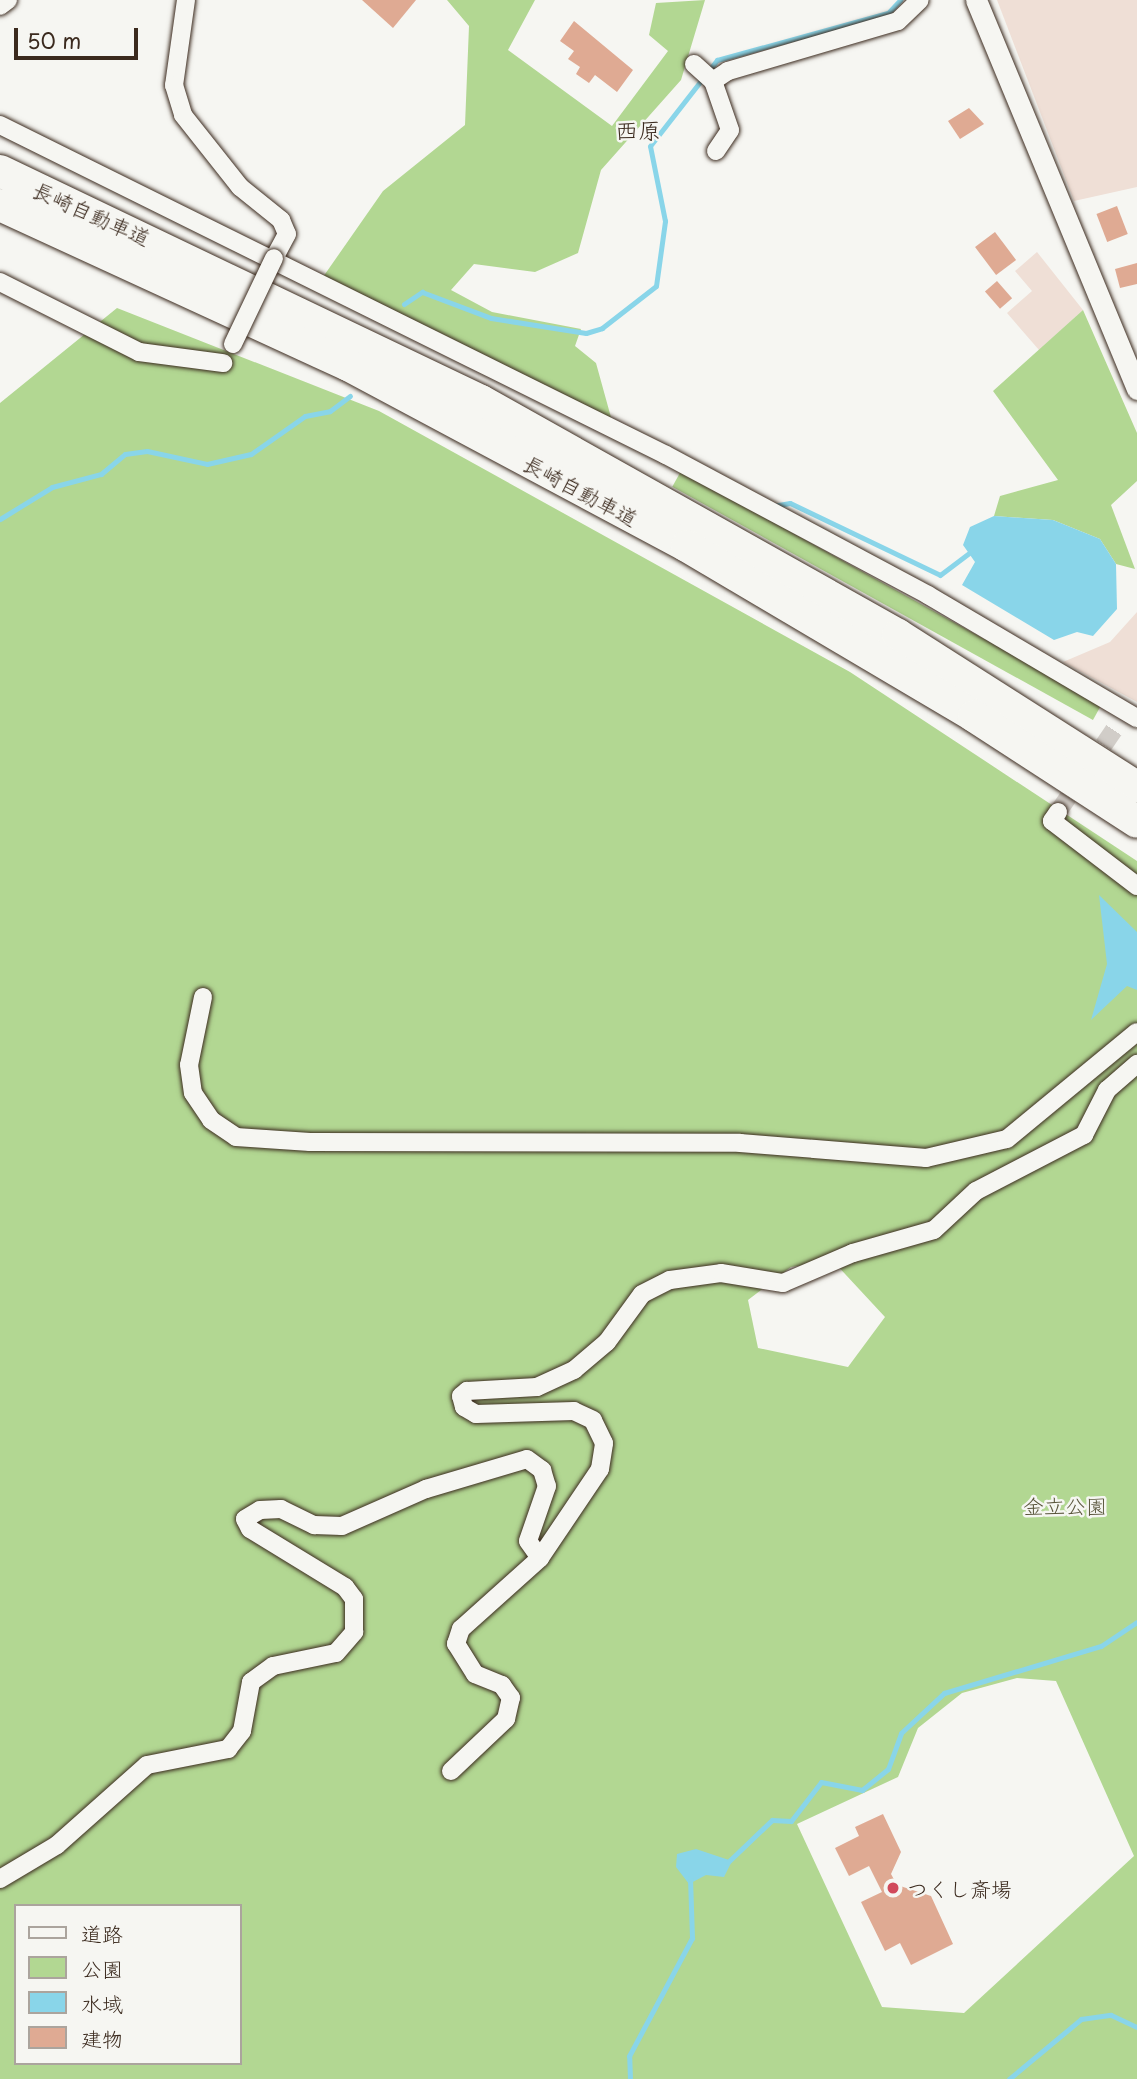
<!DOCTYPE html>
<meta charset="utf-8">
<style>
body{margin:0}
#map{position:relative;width:1137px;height:2079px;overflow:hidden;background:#f6f6f2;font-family:"Playpen Sans","Klee One",sans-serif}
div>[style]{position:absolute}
.built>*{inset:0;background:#efdfd6}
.green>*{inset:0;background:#b2d792;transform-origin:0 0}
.water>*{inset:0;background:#89d5e9}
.stream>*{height:5px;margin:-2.5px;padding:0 2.5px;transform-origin:2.5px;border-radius:2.5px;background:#89d5e9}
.building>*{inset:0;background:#dfaa93;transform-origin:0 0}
.minor-tunnel>*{height:18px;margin-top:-9px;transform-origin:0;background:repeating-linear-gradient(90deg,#d1cdc8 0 18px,transparent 0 27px)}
.roads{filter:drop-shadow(0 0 2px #3b2a1e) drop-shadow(0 0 2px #3b2a1e)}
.minor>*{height:18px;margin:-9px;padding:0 9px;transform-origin:9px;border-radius:9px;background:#f6f6f2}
.tertiary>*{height:21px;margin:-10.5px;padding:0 10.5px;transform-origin:10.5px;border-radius:10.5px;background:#f6f6f2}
.motorway>*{height:32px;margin:-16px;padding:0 16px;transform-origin:16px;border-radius:16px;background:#f6f6f2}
.bridges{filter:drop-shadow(0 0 2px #3b2a1e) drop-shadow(0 0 2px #3b2a1e)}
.minor-bridge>*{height:18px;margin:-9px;padding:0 9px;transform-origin:9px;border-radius:9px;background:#f6f6f2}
.dots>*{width:19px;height:19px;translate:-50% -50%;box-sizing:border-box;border:4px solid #f6f6f2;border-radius:50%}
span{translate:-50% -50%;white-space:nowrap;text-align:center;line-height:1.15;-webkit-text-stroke:5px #f6f6f2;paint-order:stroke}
.street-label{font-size:21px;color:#3b2a1e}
.park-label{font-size:21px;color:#59553b}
.poi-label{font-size:21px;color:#3b2a1e}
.left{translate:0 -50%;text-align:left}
.neighbourhood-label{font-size:23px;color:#3b2a1e}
.legend{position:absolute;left:14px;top:1904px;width:228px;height:161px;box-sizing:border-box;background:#f6f6f2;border:2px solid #aba49d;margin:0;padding:9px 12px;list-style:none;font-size:21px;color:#3b2a1e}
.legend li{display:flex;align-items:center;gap:14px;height:35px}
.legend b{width:35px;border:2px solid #aba49d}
.scale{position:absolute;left:14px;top:28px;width:124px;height:32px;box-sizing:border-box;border:4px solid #3b2a1e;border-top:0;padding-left:9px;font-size:21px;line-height:24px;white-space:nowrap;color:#3b2a1e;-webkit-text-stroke:5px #f6f6f2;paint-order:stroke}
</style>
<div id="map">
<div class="built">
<div style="clip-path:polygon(997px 0,1137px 0,1137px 187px,1074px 201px)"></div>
<div style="clip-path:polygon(1037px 252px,1083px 310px,1039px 350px,1007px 313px,1032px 291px,1015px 271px)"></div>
<div style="clip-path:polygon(1137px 612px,1137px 702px,1063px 662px,1110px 642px)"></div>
</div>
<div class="green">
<div style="clip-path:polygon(447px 0,535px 0,508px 50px,612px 126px,668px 51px,649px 35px,656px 3px,705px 0,681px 80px,601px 170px,578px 253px,535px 272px,474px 264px,451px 290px,492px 312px,581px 329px,575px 346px,596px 363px,612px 421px,323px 277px,383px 191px,465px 125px,469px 26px)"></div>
<div style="clip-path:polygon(evenodd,117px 308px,379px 411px,850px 672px,1137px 861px,1137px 2079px,0 2079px,0 403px,117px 308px,833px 1261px,885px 1317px,848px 1367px,758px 1348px,748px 1300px,791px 1267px,833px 1261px,117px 308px,1017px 1678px,1056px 1681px,1134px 1856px,964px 2013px,882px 2007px,797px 1824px,898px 1777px,918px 1728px,962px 1693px,1017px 1678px,117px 308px,16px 1906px,240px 1906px,240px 2063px,16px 2063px,16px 1906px)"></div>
<div style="clip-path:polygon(1083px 310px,1137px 433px,1137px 481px,1111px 505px,1135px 569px,1116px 564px,1100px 539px,1053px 520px,994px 516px,1000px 496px,1058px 480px,993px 391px)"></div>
<div style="left:681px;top:471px;width:481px;height:18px;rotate:29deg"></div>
</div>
<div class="water">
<div style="clip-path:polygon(994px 516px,1053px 520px,1100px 539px,1116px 564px,1117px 609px,1093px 636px,1077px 632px,1054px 640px,962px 585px,975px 562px,963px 545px,970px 527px)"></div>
<div style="clip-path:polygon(1099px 895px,1137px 932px,1137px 990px,1127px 986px,1091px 1020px,1107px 964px)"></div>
<div style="clip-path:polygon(696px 1849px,732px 1861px,724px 1877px,706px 1875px,689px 1884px,676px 1867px,677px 1854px)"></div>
</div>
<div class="stream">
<div style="left:404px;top:304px;width:22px;rotate:-34deg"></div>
<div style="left:422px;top:292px;width:74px;rotate:20.6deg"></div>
<div style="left:491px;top:318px;width:96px;rotate:9deg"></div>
<div style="left:586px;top:333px;width:17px;rotate:-17deg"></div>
<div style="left:602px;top:328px;width:68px;rotate:-37.9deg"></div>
<div style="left:656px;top:286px;width:66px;rotate:-82.1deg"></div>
<div style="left:665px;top:221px;width:76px;rotate:-101.3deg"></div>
<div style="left:650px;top:146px;width:109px;rotate:-52.1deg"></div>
<div style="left:717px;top:60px;width:177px;rotate:-15.4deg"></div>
<div style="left:888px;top:13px;width:18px;rotate:-47deg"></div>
<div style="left:773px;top:506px;width:17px;rotate:-10deg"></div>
<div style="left:790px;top:503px;width:166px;rotate:25.6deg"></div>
<div style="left:940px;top:575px;width:36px;rotate:-37deg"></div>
<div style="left:0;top:519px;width:61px;rotate:-31.6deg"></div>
<div style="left:52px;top:487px;width:51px;rotate:-14.9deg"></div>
<div style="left:101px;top:474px;width:31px;rotate:-40deg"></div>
<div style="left:125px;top:454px;width:22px;rotate:-8deg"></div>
<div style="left:147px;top:451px;width:61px;rotate:12.2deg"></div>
<div style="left:207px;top:464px;width:45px;rotate:-12.8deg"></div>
<div style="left:251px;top:454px;width:66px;rotate:-35.1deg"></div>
<div style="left:305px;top:416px;width:25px;rotate:-11deg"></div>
<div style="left:330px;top:411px;width:25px;rotate:-37deg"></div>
<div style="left:728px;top:1862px;width:61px;rotate:-43.7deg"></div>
<div style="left:772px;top:1820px;width:19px;rotate:3deg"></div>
<div style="left:791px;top:1821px;width:49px;rotate:-52.4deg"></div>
<div style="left:821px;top:1782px;width:42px;rotate:11deg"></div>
<div style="left:862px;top:1790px;width:33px;rotate:-39deg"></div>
<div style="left:888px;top:1769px;width:38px;rotate:-70deg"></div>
<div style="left:901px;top:1733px;width:59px;rotate:-42.9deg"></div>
<div style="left:944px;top:1693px;width:164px;rotate:-16.7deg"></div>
<div style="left:1101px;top:1646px;width:43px;rotate:-33.7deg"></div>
<div style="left:630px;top:2079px;width:23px;rotate:-92deg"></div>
<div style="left:629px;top:2056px;width:134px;rotate:-61.9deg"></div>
<div style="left:692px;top:1938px;width:60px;rotate:-91.9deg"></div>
<div style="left:1009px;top:2079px;width:94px;rotate:-39.8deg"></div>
<div style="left:1081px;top:2019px;width:30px;rotate:-8deg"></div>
<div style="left:1111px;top:2015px;width:29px;rotate:25deg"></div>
</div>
<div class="building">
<div style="clip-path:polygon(362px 0,416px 0,393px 28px)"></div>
<div style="clip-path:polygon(574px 21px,633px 70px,617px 92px,595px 75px,589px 83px,576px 74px,580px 67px,568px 59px,574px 51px,560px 41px)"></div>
<div style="clip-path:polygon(969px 108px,984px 124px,960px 139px,948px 121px)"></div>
<div style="left:1117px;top:206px;width:30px;height:22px;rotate:69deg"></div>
<div style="left:995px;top:232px;width:35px;height:25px;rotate:53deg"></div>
<div style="clip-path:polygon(1137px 263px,1137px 284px,1120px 288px,1115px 269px)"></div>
<div style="left:997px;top:281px;width:23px;height:16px;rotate:49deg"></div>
<div style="clip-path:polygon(883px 1814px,901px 1852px,891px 1874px,897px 1885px,931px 1896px,953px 1944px,911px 1965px,900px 1943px,885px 1951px,861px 1902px,882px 1892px,869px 1866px,849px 1876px,835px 1848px,859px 1836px,855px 1827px)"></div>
</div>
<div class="minor-tunnel">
<div style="left:1058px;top:812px;width:103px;rotate:-55.7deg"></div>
</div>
<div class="roads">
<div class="minor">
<div style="left:186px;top:0;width:86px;rotate:98deg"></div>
<div style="left:174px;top:85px;width:31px;rotate:73deg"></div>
<div style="left:183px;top:115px;width:92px;rotate:51.6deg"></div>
<div style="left:240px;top:187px;width:53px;rotate:38.8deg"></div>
<div style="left:281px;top:220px;width:15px;rotate:67deg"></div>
<div style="left:287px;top:234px;width:27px;rotate:118deg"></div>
<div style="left:0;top:6px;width:10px;rotate:-37deg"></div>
<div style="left:694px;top:64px;width:25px;rotate:42deg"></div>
<div style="left:0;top:125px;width:743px;rotate:26.36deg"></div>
<div style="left:666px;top:455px;width:297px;rotate:28.1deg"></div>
<div style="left:928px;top:595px;width:243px;rotate:30.5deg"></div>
<div style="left:716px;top:151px;width:25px;rotate:-56deg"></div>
<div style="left:730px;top:130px;width:52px;rotate:-109.1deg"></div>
<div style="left:713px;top:81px;width:18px;rotate:-34deg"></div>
<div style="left:728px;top:71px;width:177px;rotate:-16.4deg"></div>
<div style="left:898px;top:21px;width:30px;rotate:-44deg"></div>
<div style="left:0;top:282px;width:156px;rotate:26.7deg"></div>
<div style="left:139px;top:352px;width:85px;rotate:7.5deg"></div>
<div style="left:1058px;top:812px;width:11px;rotate:124deg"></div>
<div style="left:1052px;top:821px;width:107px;rotate:37.4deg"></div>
<div style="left:203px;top:997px;width:69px;rotate:101.6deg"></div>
<div style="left:189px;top:1065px;width:28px;rotate:82deg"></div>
<div style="left:193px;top:1093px;width:32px;rotate:56deg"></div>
<div style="left:211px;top:1120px;width:30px;rotate:34deg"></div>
<div style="left:236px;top:1137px;width:74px;rotate:3.9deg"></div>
<div style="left:310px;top:1142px;width:430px;rotate:0.1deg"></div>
<div style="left:740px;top:1143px;width:187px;rotate:4.6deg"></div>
<div style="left:926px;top:1158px;width:83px;rotate:-13.2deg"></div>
<div style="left:1007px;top:1139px;width:168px;rotate:-39.5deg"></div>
<div style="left:451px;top:1771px;width:76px;rotate:-43.4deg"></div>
<div style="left:506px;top:1719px;width:22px;rotate:-77deg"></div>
<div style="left:511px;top:1698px;width:16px;rotate:-125deg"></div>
<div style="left:502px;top:1685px;width:29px;rotate:-158deg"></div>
<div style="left:475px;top:1674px;width:36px;rotate:-122deg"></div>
<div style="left:456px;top:1644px;width:16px;rotate:-72deg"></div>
<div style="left:461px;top:1629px;width:106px;rotate:-41.9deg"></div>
<div style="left:0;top:1879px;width:66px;rotate:-30.8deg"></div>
<div style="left:57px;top:1845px;width:120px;rotate:-41.6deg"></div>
<div style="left:147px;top:1765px;width:83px;rotate:-11.2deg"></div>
<div style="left:228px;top:1749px;width:23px;rotate:-52deg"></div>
<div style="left:242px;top:1731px;width:50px;rotate:-79.6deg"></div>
<div style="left:251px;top:1682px;width:27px;rotate:-36deg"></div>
<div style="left:273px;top:1666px;width:64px;rotate:-11.7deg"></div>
<div style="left:336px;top:1653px;width:28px;rotate:-49deg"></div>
<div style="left:354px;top:1632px;width:33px;rotate:-90deg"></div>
<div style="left:354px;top:1599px;width:15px;rotate:-127deg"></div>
<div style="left:345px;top:1587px;width:111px;rotate:-148.6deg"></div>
<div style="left:250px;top:1529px;width:11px;rotate:-117deg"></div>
<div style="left:245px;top:1519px;width:17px;rotate:-31deg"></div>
<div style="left:260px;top:1510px;width:21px;rotate:-3deg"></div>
<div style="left:281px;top:1509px;width:37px;rotate:26deg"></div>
<div style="left:314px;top:1525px;width:28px;rotate:2deg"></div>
<div style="left:342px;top:1526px;width:92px;rotate:-23.8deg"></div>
<div style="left:426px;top:1489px;width:105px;rotate:-16.5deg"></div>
<div style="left:527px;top:1459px;width:19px;rotate:36deg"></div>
<div style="left:542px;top:1470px;width:17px;rotate:73deg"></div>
<div style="left:547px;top:1486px;width:58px;rotate:109.1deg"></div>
<div style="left:528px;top:1541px;width:21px;rotate:55deg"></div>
<div style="left:540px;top:1558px;width:107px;rotate:-56deg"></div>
<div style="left:600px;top:1469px;width:26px;rotate:-81deg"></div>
<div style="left:604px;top:1443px;width:25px;rotate:-116deg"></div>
<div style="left:593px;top:1420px;width:21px;rotate:-155deg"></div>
<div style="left:574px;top:1411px;width:98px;rotate:178.2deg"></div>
<div style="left:476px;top:1414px;width:14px;rotate:-150deg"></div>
<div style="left:464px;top:1407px;width:11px;rotate:-105deg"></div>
<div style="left:461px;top:1396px;width:8px;rotate:-40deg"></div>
<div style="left:467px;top:1391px;width:70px;rotate:-3.3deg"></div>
<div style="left:537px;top:1387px;width:41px;rotate:-24.7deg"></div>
<div style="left:574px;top:1370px;width:43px;rotate:-40.3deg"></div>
<div style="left:607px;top:1342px;width:59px;rotate:-53.9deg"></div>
<div style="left:642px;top:1294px;width:31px;rotate:-27deg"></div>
<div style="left:670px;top:1280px;width:51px;rotate:-7.8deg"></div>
<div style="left:721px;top:1273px;width:63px;rotate:9.2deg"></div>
<div style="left:783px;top:1283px;width:76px;rotate:-23.2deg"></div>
<div style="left:853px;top:1253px;width:84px;rotate:-15.9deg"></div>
<div style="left:934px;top:1230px;width:57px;rotate:-42.9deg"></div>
<div style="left:976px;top:1191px;width:122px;rotate:-27.4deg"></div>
<div style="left:1084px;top:1135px;width:51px;rotate:-62.9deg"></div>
<div style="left:1107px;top:1090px;width:40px;rotate:-41deg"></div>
</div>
<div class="tertiary">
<div style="left:976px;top:0;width:421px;rotate:67.5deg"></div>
</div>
<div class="motorway">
<div style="left:0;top:171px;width:533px;rotate:25.56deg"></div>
<div style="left:481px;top:401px;width:478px;rotate:29.3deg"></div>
<div style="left:898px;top:635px;width:283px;rotate:32.5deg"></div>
<div style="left:0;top:205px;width:383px;rotate:24.7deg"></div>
<div style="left:348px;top:365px;width:384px;rotate:28.1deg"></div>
<div style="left:687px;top:546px;width:334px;rotate:30.6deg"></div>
<div style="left:974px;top:716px;width:194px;rotate:33deg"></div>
</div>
</div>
<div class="bridges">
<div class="minor-bridge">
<div style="left:233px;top:344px;width:95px;rotate:-64.5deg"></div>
</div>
</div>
<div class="dots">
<div style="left:893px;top:1888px;background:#d1495b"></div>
</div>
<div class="street-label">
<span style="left:92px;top:213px;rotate:24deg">長崎自動車道</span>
<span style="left:581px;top:490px;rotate:28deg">長崎自動車道</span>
</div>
<div class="park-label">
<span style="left:1065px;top:1505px">金立公園</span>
</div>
<div class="poi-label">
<span class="left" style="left:907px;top:1888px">つくし斎場</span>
</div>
<div class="neighbourhood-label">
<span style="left:638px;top:130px">西原</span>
</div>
<ul class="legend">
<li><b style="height:9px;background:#f6f6f2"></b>道路</li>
<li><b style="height:19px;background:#b2d792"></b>公園</li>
<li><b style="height:19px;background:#89d5e9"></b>水域</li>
<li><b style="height:19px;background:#dfaa93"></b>建物</li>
</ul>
<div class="scale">50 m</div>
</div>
